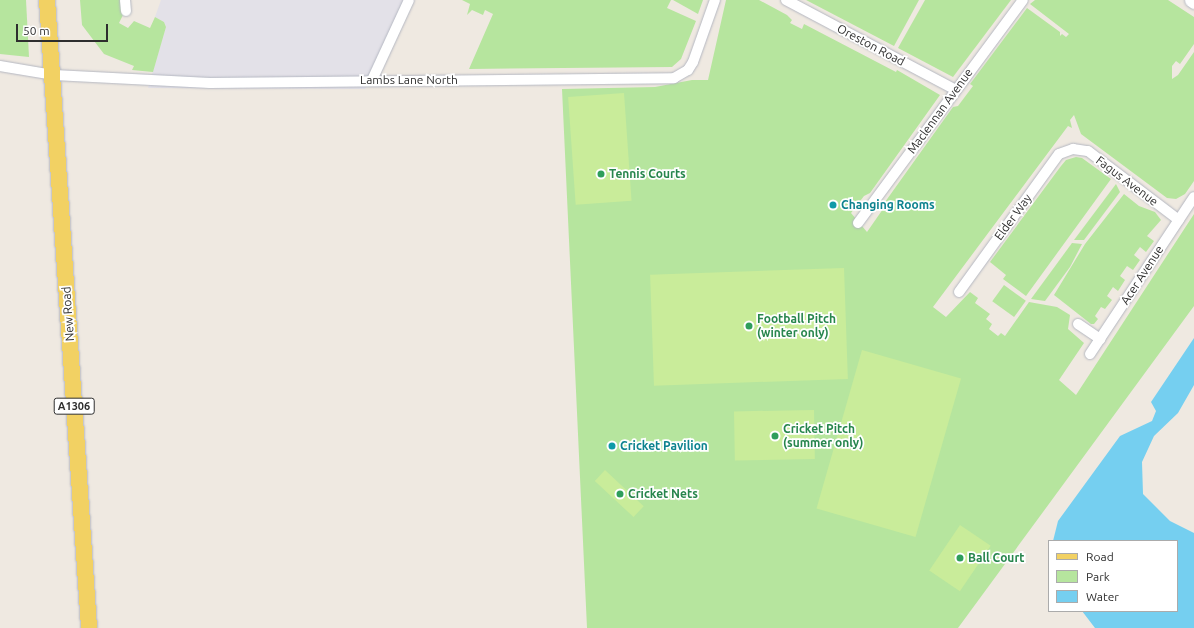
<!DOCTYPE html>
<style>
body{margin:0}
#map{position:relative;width:1194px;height:628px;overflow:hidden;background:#efe9e1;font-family:Ubuntu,sans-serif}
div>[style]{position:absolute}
.industrial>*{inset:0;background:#e3e1e8}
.green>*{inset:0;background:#b6e59e;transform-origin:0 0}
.pitch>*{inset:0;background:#c9ec9a;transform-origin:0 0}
.water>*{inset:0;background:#75cff0}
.roads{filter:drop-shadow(0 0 1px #b4b7c1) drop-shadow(0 0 1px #b4b7c1)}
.minor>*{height:10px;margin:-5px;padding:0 5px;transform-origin:5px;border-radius:5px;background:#fff}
.tertiary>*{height:13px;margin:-6.5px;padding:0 6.5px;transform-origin:6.5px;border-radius:6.5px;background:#fff}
.primary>*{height:16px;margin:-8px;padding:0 8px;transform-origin:8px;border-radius:8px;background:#f2d163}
.dots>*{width:11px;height:11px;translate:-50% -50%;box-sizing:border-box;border:2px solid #fff;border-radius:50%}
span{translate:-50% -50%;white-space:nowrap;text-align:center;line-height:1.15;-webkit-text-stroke:3.5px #fff;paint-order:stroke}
.shield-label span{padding:1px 3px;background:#fff;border:1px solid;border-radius:3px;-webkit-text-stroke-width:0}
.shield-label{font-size:11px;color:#2e2e2e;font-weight:700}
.street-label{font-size:12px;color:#2e2e2e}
.leisure-label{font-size:12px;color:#27864d;font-weight:700}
.left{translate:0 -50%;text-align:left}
.culture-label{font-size:12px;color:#0d838f;font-weight:700}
.legend{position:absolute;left:1048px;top:540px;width:130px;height:72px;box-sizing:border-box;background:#fff;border:1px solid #ababab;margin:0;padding:5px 7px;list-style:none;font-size:12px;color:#2e2e2e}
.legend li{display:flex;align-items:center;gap:8px;height:20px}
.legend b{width:20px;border:1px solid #ababab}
.scale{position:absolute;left:16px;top:24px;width:92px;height:18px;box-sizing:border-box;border:2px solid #2e2e2e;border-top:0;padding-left:5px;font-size:12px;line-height:14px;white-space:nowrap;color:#2e2e2e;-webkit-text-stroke:3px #fff;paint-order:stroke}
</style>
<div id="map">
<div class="industrial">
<div style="clip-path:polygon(161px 0,406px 0,365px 89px,148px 88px,166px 27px,164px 22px,155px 17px)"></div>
</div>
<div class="green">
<div style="clip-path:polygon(0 0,26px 0,29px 57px,0 54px)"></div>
<div style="clip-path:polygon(80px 0,121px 0,123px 15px,119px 23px,128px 28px,134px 21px,150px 28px,155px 17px,164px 22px,166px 27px,153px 72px,132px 70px,134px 66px,104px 54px,82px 25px)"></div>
<div style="clip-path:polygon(462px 0,671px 0,667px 8px,696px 21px,681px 59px,672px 67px,469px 69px,493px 14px,485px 10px,483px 15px,472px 10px,467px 15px,470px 4px)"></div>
<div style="clip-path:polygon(673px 0,703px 0,698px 14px)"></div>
<div style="clip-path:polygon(726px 0,759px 0,787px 15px,792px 20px,790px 23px,802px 29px,804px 24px,896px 72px,897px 70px,940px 95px,870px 193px,864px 196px,851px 213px,867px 232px,883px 209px,885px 202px,953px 107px,958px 106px,973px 86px,970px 84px,1027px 8px,1060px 32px,1060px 36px,1062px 34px,1066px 37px,1069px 34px,1030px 4px,1035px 0,1168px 0,1194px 17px,1194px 44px,1180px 64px,1176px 61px,1172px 66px,1172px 79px,1178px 75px,1194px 52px,1194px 181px,1185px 194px,1176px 199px,1167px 198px,1081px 134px,1074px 115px,1070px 120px,1072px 128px,1068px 126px,933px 307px,946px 317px,970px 292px,978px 298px,975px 303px,990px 314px,986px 319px,992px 324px,989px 329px,998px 336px,1001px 333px,1005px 336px,1029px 302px,1057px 307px,1070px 315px,1068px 329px,1084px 343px,1059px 380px,1076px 395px,1194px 214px,1194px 306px,958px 628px,587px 628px,562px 89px,655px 87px,692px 80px,708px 80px)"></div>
<div style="clip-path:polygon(806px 0,919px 0,894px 46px)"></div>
<div style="clip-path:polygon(925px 0,1011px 0,953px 77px,898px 48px)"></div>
<div style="clip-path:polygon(1076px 157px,1082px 158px,1111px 179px,1026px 296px,1003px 279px,1006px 275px,990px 262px,1061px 166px,1066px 160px)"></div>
<div style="clip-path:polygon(1116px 184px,1120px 192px,1084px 240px,1074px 240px)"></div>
<div style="clip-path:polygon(1124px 194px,1139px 206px,1155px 212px,1161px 220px,1147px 236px,1154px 241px,1146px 252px,1140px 247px,1134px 255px,1140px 260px,1133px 270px,1127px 266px,1120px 276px,1125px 280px,1118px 291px,1113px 287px,1107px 296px,1112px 300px,1105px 309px,1101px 307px,1095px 316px,1098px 319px,1094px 324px,1091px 324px,1054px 295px,1085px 244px)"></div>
<div style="clip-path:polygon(1072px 243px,1082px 244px,1070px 267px,1045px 301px,1031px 299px)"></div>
<div style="left:1004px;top:285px;width:27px;height:20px;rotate:36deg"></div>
</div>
<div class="pitch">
<div style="left:624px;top:93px;width:108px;height:56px;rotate:86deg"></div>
<div style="left:844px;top:268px;width:111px;height:194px;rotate:88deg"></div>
<div style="left:862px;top:350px;width:103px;height:165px;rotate:16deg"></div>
<div style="left:814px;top:410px;width:49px;height:80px;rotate:89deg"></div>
<div style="left:605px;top:470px;width:53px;height:15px;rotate:43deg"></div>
<div style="left:960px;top:525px;width:37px;height:55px;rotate:34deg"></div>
</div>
<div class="water">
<div style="clip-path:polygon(1194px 338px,1194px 385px,1178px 413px,1154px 436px,1142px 462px,1143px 494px,1170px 521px,1194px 533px,1194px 628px,1095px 628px,1082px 611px,1177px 611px,1177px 541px,1053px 541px,1058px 521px,1120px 436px,1152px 421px,1156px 411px,1151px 402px)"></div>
</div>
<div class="roads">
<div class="minor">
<div style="left:125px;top:0;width:11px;rotate:85deg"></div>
<div style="left:786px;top:0;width:192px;rotate:27.9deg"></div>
<div style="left:0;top:66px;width:55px;rotate:9.5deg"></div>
<div style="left:54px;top:75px;width:156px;rotate:2.9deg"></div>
<div style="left:210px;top:83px;width:464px;rotate:-0.6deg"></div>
<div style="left:674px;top:78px;width:16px;rotate:-30deg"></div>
<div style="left:688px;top:70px;width:9px;rotate:-58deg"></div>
<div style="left:693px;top:62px;width:66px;rotate:-70.5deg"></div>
<div style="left:372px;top:80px;width:88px;rotate:-65.2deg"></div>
<div style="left:858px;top:223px;width:277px;rotate:-53.5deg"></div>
<div style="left:959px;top:292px;width:170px;rotate:-54.1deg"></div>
<div style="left:1059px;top:154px;width:15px;rotate:-20deg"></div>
<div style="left:1073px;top:149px;width:15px;rotate:8deg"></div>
<div style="left:1088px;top:151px;width:114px;rotate:37.2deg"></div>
<div style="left:1078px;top:324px;width:27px;rotate:34deg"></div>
<div style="left:1090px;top:354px;width:188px;rotate:-56.5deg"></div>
</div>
<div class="tertiary">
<div style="left:1191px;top:0;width:4px;rotate:34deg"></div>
</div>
<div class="primary">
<div style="left:47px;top:0;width:629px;rotate:86.17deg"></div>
</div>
</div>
<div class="dots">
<div style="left:601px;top:174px;background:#2e9e5b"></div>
<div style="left:833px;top:205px;background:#0f9aa8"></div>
<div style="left:749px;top:326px;background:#2e9e5b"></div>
<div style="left:775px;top:436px;background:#2e9e5b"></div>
<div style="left:612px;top:446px;background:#0f9aa8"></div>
<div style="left:620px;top:494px;background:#2e9e5b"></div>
<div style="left:960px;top:558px;background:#2e9e5b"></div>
</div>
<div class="shield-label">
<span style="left:74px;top:406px">A1306</span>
</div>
<div class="street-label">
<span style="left:871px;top:45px;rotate:28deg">Oreston Road</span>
<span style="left:409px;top:80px">Lambs Lane North</span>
<span style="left:940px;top:111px;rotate:-54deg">Maclennan Avenue</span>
<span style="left:1127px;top:181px;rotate:37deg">Fagus Avenue</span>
<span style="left:1013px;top:217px;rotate:-54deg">Elder Way</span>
<span style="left:1142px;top:275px;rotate:-57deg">Acer Avenue</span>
<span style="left:68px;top:314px;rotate:-94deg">New Road</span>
</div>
<div class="leisure-label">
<span class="left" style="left:609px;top:174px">Tennis Courts</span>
<span class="left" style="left:757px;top:326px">Football Pitch<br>(winter only)</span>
<span class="left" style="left:783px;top:436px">Cricket Pitch<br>(summer only)</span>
<span class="left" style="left:628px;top:494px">Cricket Nets</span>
<span class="left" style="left:968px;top:558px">Ball Court</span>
</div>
<div class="culture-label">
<span class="left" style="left:841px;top:205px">Changing Rooms</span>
<span class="left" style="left:620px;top:446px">Cricket Pavilion</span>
</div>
<ul class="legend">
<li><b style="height:5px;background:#f2d163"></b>Road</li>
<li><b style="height:11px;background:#b6e59e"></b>Park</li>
<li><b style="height:11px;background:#75cff0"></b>Water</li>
</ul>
<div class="scale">50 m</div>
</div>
